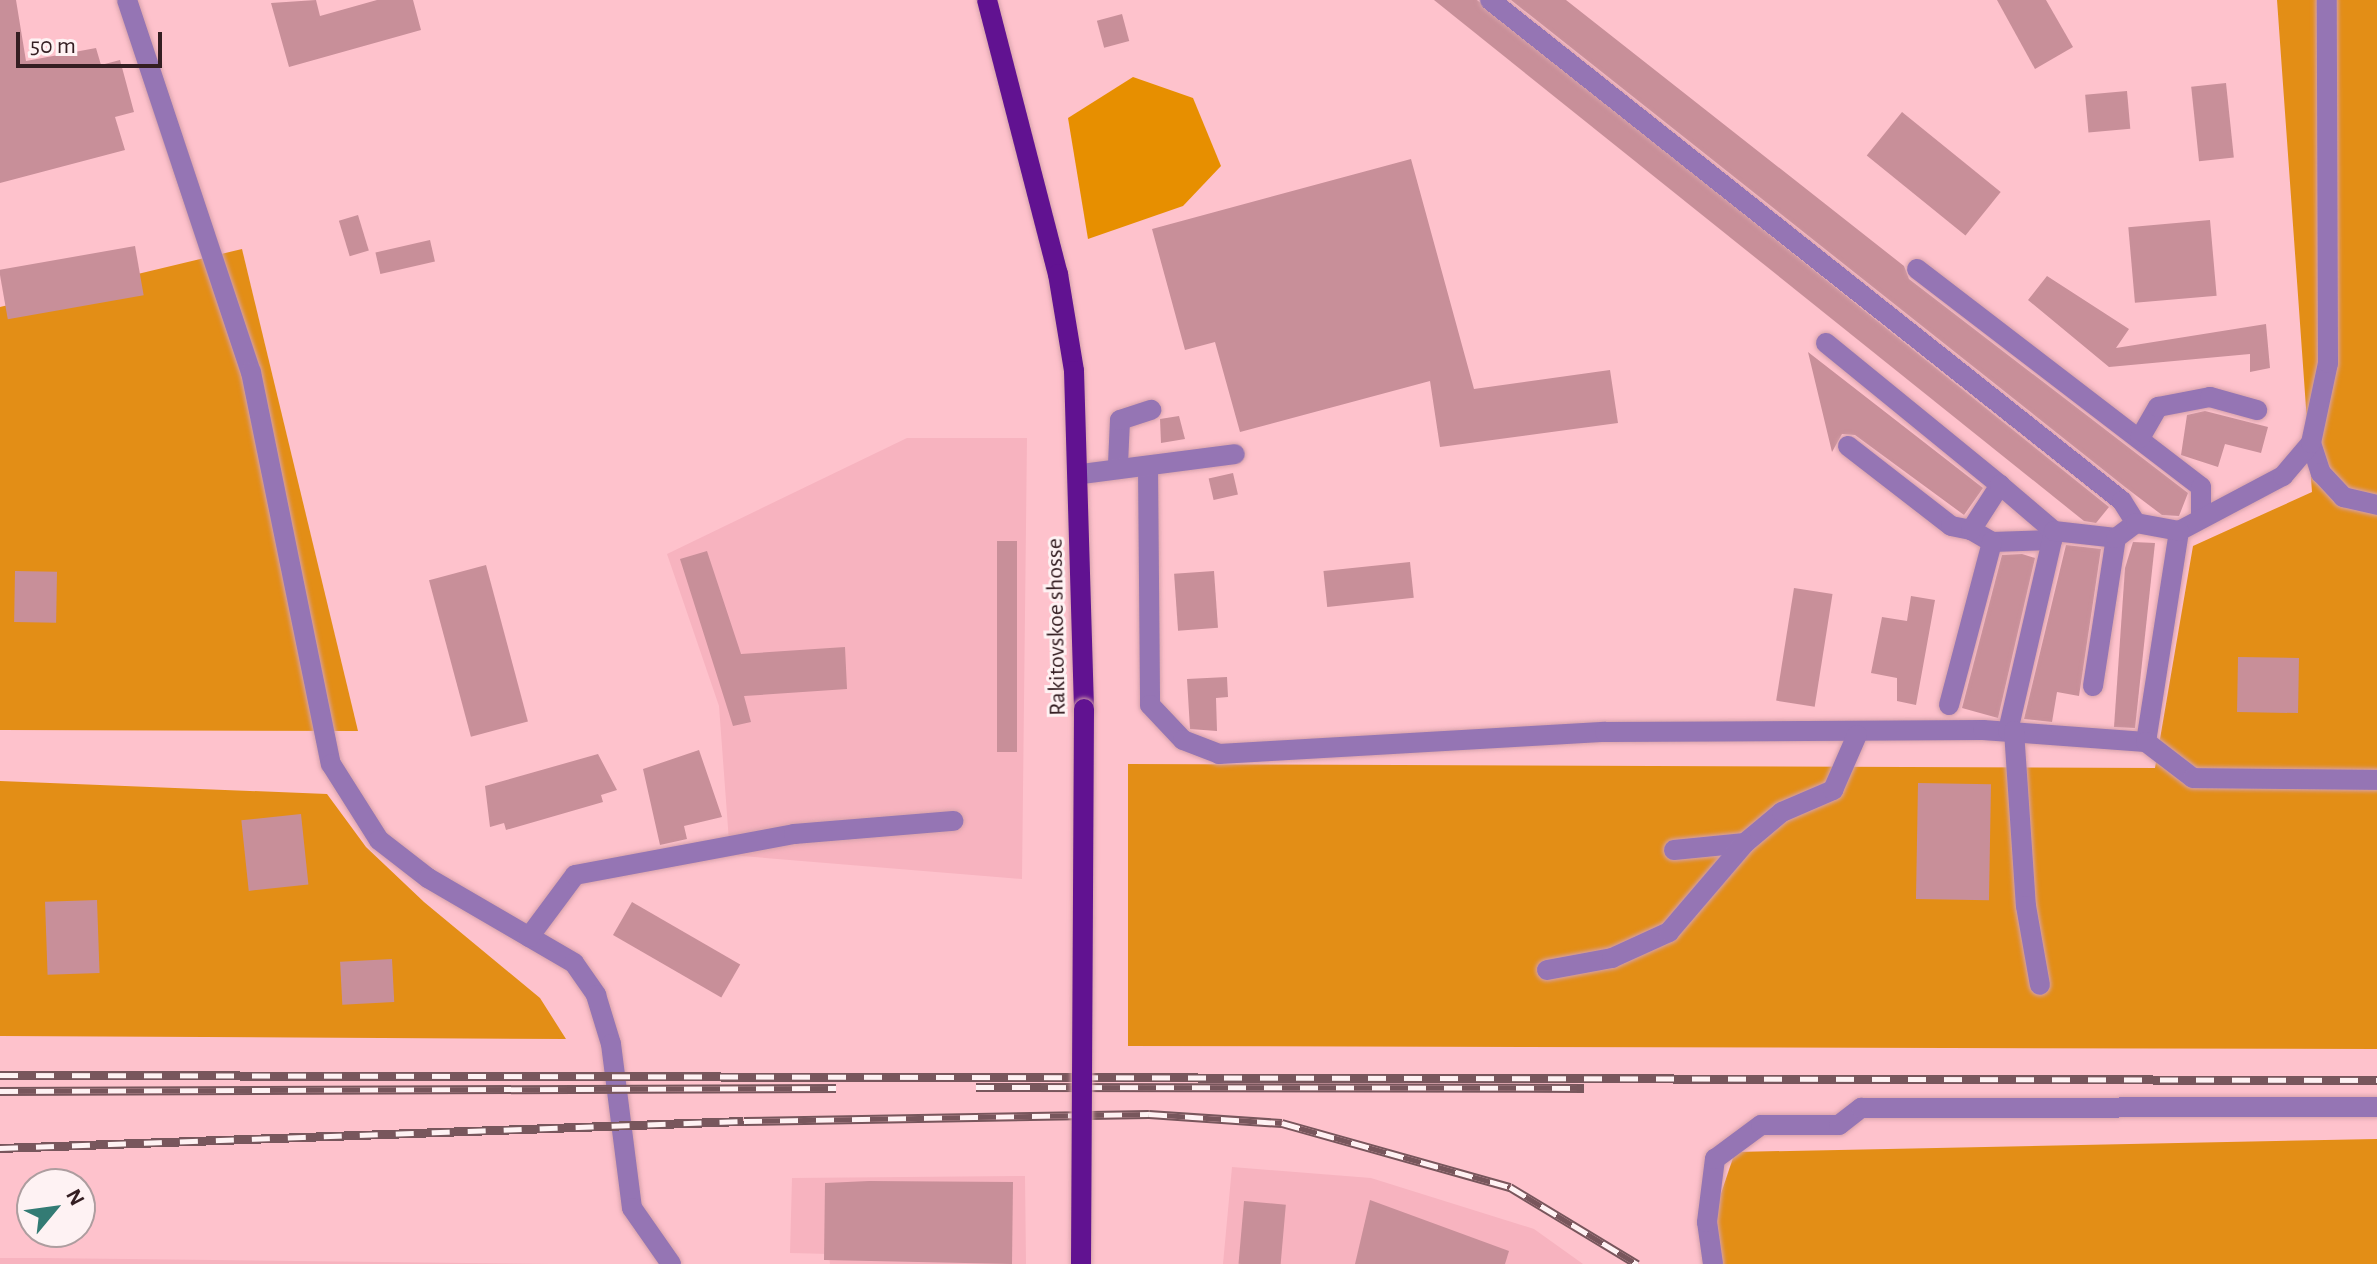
<!DOCTYPE html>
<style>
body{margin:0}
#map{position:relative;width:2377px;height:1264px;overflow:hidden;background:#fec2cc;font-family:"Alegreya Sans",sans-serif}
div>[style]{position:absolute}
.built>*{inset:0;background:#f7b3bf}
.green>*{inset:0;background:#e38e16}
.forest>*{inset:0;background:#e78f00}
.building>*{inset:0;background:#c88f99;transform-origin:0 0}
.roads{filter:drop-shadow(0 0 2px #d6a1aa) drop-shadow(0 0 2px #d6a1aa)}
.minor>*{height:20px;margin:-10px;padding:0 10px;transform-origin:10px;border-radius:10px;background:#9575b4}
.major>*{height:20px;margin:-10px;padding:0 10px;transform-origin:10px;border-radius:10px;background:#611291}
.rail>*{height:9px;margin-top:-4.5px;transform-origin:0;background:repeating-linear-gradient(90deg,#fef2f3 0 18px,#78565c 0 36px);box-sizing:border-box;border-block:2px solid #78565c}
.bridges{filter:drop-shadow(0 0 2px #d6a1aa) drop-shadow(0 0 2px #d6a1aa)}
.major-bridge>*{height:20px;margin:-10px;padding:0 10px;transform-origin:10px;border-radius:10px;background:#611291}
span{translate:-50% -50%;white-space:nowrap;text-align:center;line-height:1.15;-webkit-text-stroke:6px #fef2f3;paint-order:stroke}
.street-label{font-size:24px;color:#341e22}
.north{position:absolute;left:16px;top:1168px;width:80px;height:80px;box-sizing:border-box;background:#fef2f3;border:2px solid #ad9d9f;border-radius:50%;rotate:61deg;font-size:22px;font-weight:700;line-height:32px;text-align:center;color:#341e22}
.north::after{content:'';display:block;margin:auto;width:28px;height:36px;background:#337b74;clip-path:polygon(50% 0,100% 100%,50% 72%,0 100%)}
.scale{position:absolute;left:16px;top:32px;width:146px;height:36px;box-sizing:border-box;border:4px solid #341e22;border-top:0;padding-left:10px;font-size:24px;line-height:28px;white-space:nowrap;color:#341e22;-webkit-text-stroke:6px #fef2f3;paint-order:stroke}
</style>
<div id="map">
<div class="built">
<div style="clip-path:polygon(907px 438px,1027px 438px,1022px 879px,730px 855px,719px 706px,667px 554px)"></div>
<div style="clip-path:polygon(1232px 1167px,1371px 1178px,1534px 1229px,1583px 1264px,1223px 1264px)"></div>
<div style="clip-path:polygon(1025px 1176px,1026px 1264px,830px 1264px,829px 1254px,790px 1253px,792px 1178px)"></div>
<div style="clip-path:polygon(0 1258px,42px 1258px,550px 1264px,0 1264px)"></div>
</div>
<div class="green">
<div style="clip-path:polygon(2277px 0,2377px 0,2377px 1049px,1128px 1046px,1128px 764px,2155px 768px,2193px 546px,2312px 492px)"></div>
<div style="clip-path:polygon(242px 249px,358px 731px,0 730px,0 307px)"></div>
<div style="clip-path:polygon(0 781px,327px 794px,366px 847px,424px 902px,540px 998px,566px 1039px,0 1036px)"></div>
<div style="clip-path:polygon(2377px 1139px,2377px 1264px,1719px 1264px,1711px 1223px,1735px 1152px)"></div>
</div>
<div class="forest">
<div style="clip-path:polygon(1133px 77px,1193px 98px,1221px 166px,1183px 206px,1088px 239px,1068px 118px)"></div>
</div>
<div class="building">
<div style="clip-path:polygon(0 0,16px 0,26px 61px,96px 48px,101px 65px,120px 60px,134px 112px,115px 117px,125px 150px,0 183px)"></div>
<div style="clip-path:polygon(316px 0,320px 16px,377px 0,413px 0,421px 30px,289px 67px,271px 3px)"></div>
<div style="clip-path:polygon(1434px 0,1477px 0,2109px 507px,2096px 523px,2084px 521px)"></div>
<div style="clip-path:polygon(1511px 0,1566px 0,1904px 266px,1909px 279px,2188px 493px,2179px 516px,2162px 515px,2125px 487px)"></div>
<div style="clip-path:polygon(1997px 0,2046px 0,2073px 47px,2035px 69px)"></div>
<div style="left:1122px;top:14px;width:28px;height:26px;rotate:75deg"></div>
<div style="left:2226px;top:83px;width:75px;height:35px;rotate:84deg"></div>
<div style="left:2127px;top:91px;width:38px;height:42px;rotate:85deg"></div>
<div style="left:1902px;top:112px;width:127px;height:56px;rotate:39deg"></div>
<div style="clip-path:polygon(1411px 159px,1474px 389px,1610px 370px,1618px 423px,1440px 447px,1430px 381px,1240px 432px,1215px 342px,1185px 350px,1152px 229px)"></div>
<div style="left:358px;top:215px;width:37px;height:20px;rotate:73deg"></div>
<div style="left:2210px;top:220px;width:76px;height:82px;rotate:85deg"></div>
<div style="left:430px;top:240px;width:22px;height:56px;rotate:77deg"></div>
<div style="left:135px;top:246px;width:50px;height:138px;rotate:80deg"></div>
<div style="clip-path:polygon(2047px 276px,2129px 329px,2116px 348px,2266px 324px,2270px 368px,2250px 372px,2250px 354px,2109px 367px,2028px 300px)"></div>
<div style="clip-path:polygon(1808px 352px,1983px 488px,1964px 515px,1855px 435px,1842px 434px,1832px 452px)"></div>
<div style="clip-path:polygon(2205px 411px,2268px 427px,2261px 453px,2225px 444px,2218px 467px,2181px 455px,2187px 415px)"></div>
<div style="clip-path:polygon(1179px 416px,1185px 439px,1161px 443px,1160px 419px)"></div>
<div style="left:1233px;top:473px;width:22px;height:25px;rotate:77deg"></div>
<div style="left:997px;top:541px;width:20px;height:211px"></div>
<div style="clip-path:polygon(2133px 542px,2155px 543px,2135px 728px,2114px 727px,2125px 568px)"></div>
<div style="clip-path:polygon(2066px 545px,2101px 549px,2079px 696px,2057px 692px,2052px 722px,2024px 719px)"></div>
<div style="clip-path:polygon(707px 551px,741px 654px,845px 647px,847px 689px,744px 696px,751px 722px,733px 726px,680px 559px)"></div>
<div style="clip-path:polygon(2022px 554px,2035px 558px,1998px 718px,1962px 708px,2002px 555px)"></div>
<div style="left:1410px;top:562px;width:36px;height:87px;rotate:84deg"></div>
<div style="left:486px;top:565px;width:162px;height:59px;rotate:75deg"></div>
<div style="left:15px;top:571px;width:42px;height:51px;rotate:1deg"></div>
<div style="left:1214px;top:571px;width:57px;height:40px;rotate:86deg"></div>
<div style="left:1794px;top:588px;width:39px;height:114px;rotate:9deg"></div>
<div style="clip-path:polygon(1911px 596px,1935px 600px,1916px 705px,1897px 701px,1897px 678px,1871px 673px,1882px 617px,1907px 621px)"></div>
<div style="left:2238px;top:657px;width:61px;height:55px;rotate:1deg"></div>
<div style="clip-path:polygon(1227px 677px,1228px 697px,1216px 698px,1217px 731px,1190px 729px,1187px 679px)"></div>
<div style="clip-path:polygon(699px 750px,722px 817px,684px 826px,687px 839px,660px 845px,643px 769px)"></div>
<div style="clip-path:polygon(598px 754px,617px 790px,601px 795px,603px 802px,506px 830px,504px 823px,490px 827px,485px 786px)"></div>
<div style="left:1918px;top:783px;width:73px;height:116px;rotate:1deg"></div>
<div style="left:301px;top:814px;width:71px;height:60px;rotate:84deg"></div>
<div style="left:97px;top:900px;width:73px;height:52px;rotate:88deg"></div>
<div style="left:632px;top:902px;width:125px;height:38px;rotate:30deg"></div>
<div style="left:392px;top:959px;width:43px;height:52px;rotate:87deg"></div>
<div style="clip-path:polygon(869px 1181px,1013px 1182px,1012px 1264px,824px 1260px,825px 1183px)"></div>
<div style="clip-path:polygon(1370px 1200px,1509px 1251px,1505px 1264px,1355px 1264px)"></div>
<div style="left:1244px;top:1201px;width:42px;height:63px;rotate:5deg"></div>
</div>
<div class="roads">
<div class="minor">
<div style="left:127px;top:0;width:392px;rotate:71.6deg"></div>
<div style="left:251px;top:372px;width:400px;rotate:78.5deg"></div>
<div style="left:331px;top:764px;width:90px;rotate:57.7deg"></div>
<div style="left:379px;top:840px;width:62px;rotate:37.8deg"></div>
<div style="left:428px;top:878px;width:169px;rotate:30.2deg"></div>
<div style="left:574px;top:963px;width:39px;rotate:55deg"></div>
<div style="left:596px;top:995px;width:51px;rotate:73deg"></div>
<div style="left:611px;top:1044px;width:165px;rotate:82.7deg"></div>
<div style="left:632px;top:1208px;width:68px;rotate:55.1deg"></div>
<div style="left:1490px;top:0;width:806px;rotate:38.4deg"></div>
<div style="left:2122px;top:501px;width:26px;rotate:58deg"></div>
<div style="left:1917px;top:269px;width:358px;rotate:37.5deg"></div>
<div style="left:2201px;top:487px;width:26px;rotate:90deg"></div>
<div style="left:1826px;top:343px;width:225px;rotate:39.2deg"></div>
<div style="left:2140px;top:438px;width:36px;rotate:-60deg"></div>
<div style="left:2158px;top:407px;width:53px;rotate:-10.9deg"></div>
<div style="left:2210px;top:397px;width:49px;rotate:15.5deg"></div>
<div style="left:2311px;top:443px;width:32px;rotate:72deg"></div>
<div style="left:2321px;top:473px;width:33px;rotate:47deg"></div>
<div style="left:2343px;top:497px;width:35px;rotate:13deg"></div>
<div style="left:1848px;top:446px;width:130px;rotate:37.8deg"></div>
<div style="left:1951px;top:526px;width:20px;rotate:11deg"></div>
<div style="left:1118px;top:464px;width:44px;rotate:-87.4deg"></div>
<div style="left:1120px;top:420px;width:33px;rotate:-18deg"></div>
<div style="left:1148px;top:466px;width:239px;rotate:89.5deg"></div>
<div style="left:1150px;top:705px;width:48px;rotate:46.7deg"></div>
<div style="left:1183px;top:740px;width:39px;rotate:21deg"></div>
<div style="left:1219px;top:754px;width:387px;rotate:-3.3deg"></div>
<div style="left:1605px;top:732px;width:378px;rotate:-0.3deg"></div>
<div style="left:1983px;top:730px;width:163px;rotate:4.2deg"></div>
<div style="left:2146px;top:742px;width:214px;rotate:-81.1deg"></div>
<div style="left:2179px;top:531px;width:118px;rotate:-27.9deg"></div>
<div style="left:2283px;top:476px;width:43px;rotate:-49.7deg"></div>
<div style="left:2311px;top:443px;width:82px;rotate:-78deg"></div>
<div style="left:2328px;top:363px;width:363px;rotate:-90.2deg"></div>
<div style="left:1082px;top:474px;width:154px;rotate:-7.4deg"></div>
<div style="left:2052px;top:540px;width:60px;rotate:178.1deg"></div>
<div style="left:1992px;top:542px;width:24px;rotate:-150deg"></div>
<div style="left:1971px;top:530px;width:54px;rotate:-57.2deg"></div>
<div style="left:2000px;top:485px;width:71px;rotate:40.4deg"></div>
<div style="left:2093px;top:686px;width:150px;rotate:-81.2deg"></div>
<div style="left:1949px;top:705px;width:169px;rotate:-75.2deg"></div>
<div style="left:2008px;top:731px;width:205px;rotate:-77deg"></div>
<div style="left:2054px;top:531px;width:62px;rotate:6.4deg"></div>
<div style="left:2116px;top:538px;width:25px;rotate:-37deg"></div>
<div style="left:2136px;top:523px;width:44px;rotate:10.5deg"></div>
<div style="left:2014px;top:731px;width:175px;rotate:86.1deg"></div>
<div style="left:2026px;top:906px;width:80px;rotate:80deg"></div>
<div style="left:2146px;top:742px;width:59px;rotate:37.5deg"></div>
<div style="left:2193px;top:778px;width:184px;rotate:0.6deg"></div>
<div style="left:1674px;top:850px;width:71px;rotate:-5.6deg"></div>
<div style="left:1745px;top:843px;width:48px;rotate:-40deg"></div>
<div style="left:1782px;top:812px;width:56px;rotate:-23.3deg"></div>
<div style="left:1833px;top:790px;width:60px;rotate:-66.4deg"></div>
<div style="left:529px;top:937px;width:77px;rotate:-53.4deg"></div>
<div style="left:575px;top:875px;width:223px;rotate:-10.6deg"></div>
<div style="left:794px;top:834px;width:160px;rotate:-4.7deg"></div>
<div style="left:1547px;top:970px;width:66px;rotate:-10.5deg"></div>
<div style="left:1612px;top:958px;width:63px;rotate:-24.5deg"></div>
<div style="left:1669px;top:932px;width:117px;rotate:-49.5deg"></div>
<div style="left:1713px;top:1264px;width:42px;rotate:-98.1deg"></div>
<div style="left:1707px;top:1222px;width:64px;rotate:-82.8deg"></div>
<div style="left:1715px;top:1159px;width:57px;rotate:-36.5deg"></div>
<div style="left:1761px;top:1125px;width:78px"></div>
<div style="left:1839px;top:1125px;width:28px;rotate:-38deg"></div>
<div style="left:1861px;top:1108px;width:516px;rotate:-0.11deg"></div>
</div>
<div class="major">
<div style="left:987px;top:0;width:283px;rotate:75.5deg"></div>
<div style="left:1058px;top:274px;width:98px;rotate:80.6deg"></div>
<div style="left:1074px;top:371px;width:338px;rotate:88.3deg"></div>
</div>
</div>
<div class="rail">
<div style="left:0;top:1075px;width:2377px;rotate:0.12deg"></div>
<div style="left:976px;top:1087px;width:608px;rotate:0.09deg"></div>
<div style="left:0;top:1091px;width:836px;rotate:-0.21deg"></div>
<div style="left:0;top:1148px;width:744px;rotate:-2.08deg"></div>
<div style="left:744px;top:1121px;width:405px;rotate:-1deg"></div>
<div style="left:1149px;top:1114px;width:133px;rotate:3.9deg"></div>
<div style="left:1282px;top:1123px;width:237px;rotate:15.7deg"></div>
<div style="left:1510px;top:1187px;width:149px;rotate:31.2deg"></div>
</div>
<div class="bridges">
<div class="major-bridge">
<div style="left:1081px;top:1264px;width:555px;rotate:-89.69deg"></div>
</div>
</div>
<div class="street-label">
<span style="left:1057px;top:627px;rotate:-91deg">Rakitovskoe shosse</span>
</div>
<div class="north">N</div>
<div class="scale">50 m</div>
</div>
